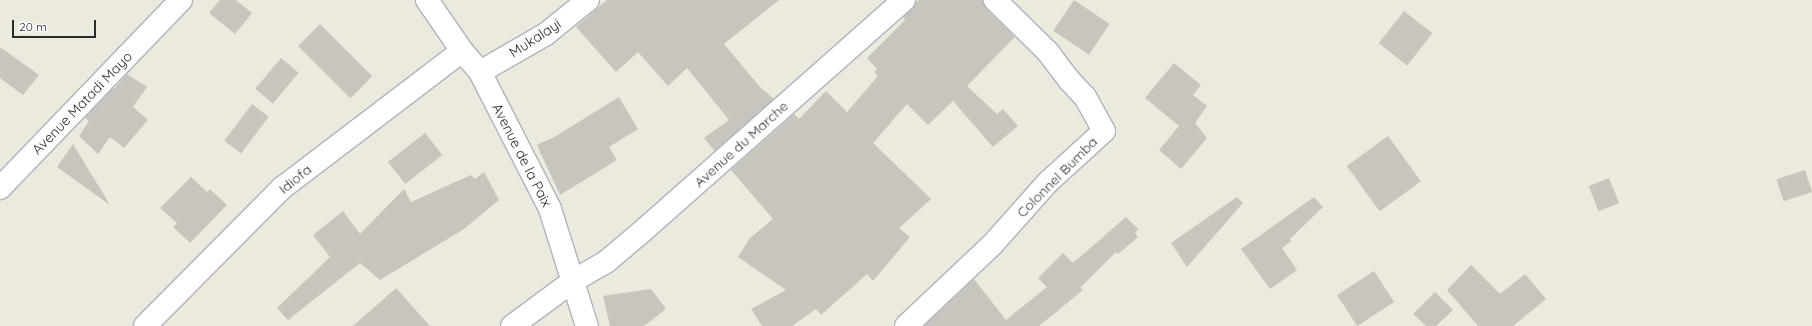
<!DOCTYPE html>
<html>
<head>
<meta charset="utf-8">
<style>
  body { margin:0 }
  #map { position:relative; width:1812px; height:326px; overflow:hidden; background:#ece9de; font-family:Quicksand,sans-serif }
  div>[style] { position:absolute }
  .building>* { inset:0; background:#c8c5be; transform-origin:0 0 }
  .roads { filter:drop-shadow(1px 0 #b1b2be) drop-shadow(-1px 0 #b1b2be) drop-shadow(0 1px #b1b2be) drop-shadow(0 -1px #b1b2be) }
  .minor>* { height:22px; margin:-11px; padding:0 11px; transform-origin:11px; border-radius:11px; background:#fff }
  span { translate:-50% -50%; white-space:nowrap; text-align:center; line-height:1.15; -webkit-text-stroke:3px #fff; paint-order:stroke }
  .street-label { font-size:14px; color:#2b2b2b }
  .scale { position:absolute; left:12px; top:20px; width:84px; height:18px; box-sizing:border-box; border:2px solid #2b2b2b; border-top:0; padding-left:5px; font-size:12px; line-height:14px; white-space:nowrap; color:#2b2b2b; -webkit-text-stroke:3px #fff; paint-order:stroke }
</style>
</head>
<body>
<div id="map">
  <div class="building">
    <div style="clip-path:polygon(220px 0,236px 0,252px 13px,235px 34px,209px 13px)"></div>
    <div style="clip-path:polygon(607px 0,779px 0,724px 44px,760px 87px,774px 99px,715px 151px,704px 138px,729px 120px,687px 68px,668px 86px,638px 52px,616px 72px,576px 27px)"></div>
    <div style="clip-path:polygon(919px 0,983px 0,986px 9px,1015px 37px,967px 86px,997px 114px,1003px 109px,1018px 126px,993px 147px,953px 101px,928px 125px,907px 104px,873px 143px,931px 199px,899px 228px,910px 237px,873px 281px,867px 274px,821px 315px,816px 309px,792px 326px,762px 326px,751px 309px,786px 290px,738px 257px,750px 238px,773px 219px,731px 170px,793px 115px,794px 114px,799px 119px,826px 91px,847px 112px,878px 76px,874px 72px,877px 69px,867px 58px,905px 20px,903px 18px)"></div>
    <div style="left:1074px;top:0;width:43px;height:37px;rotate:34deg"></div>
    <div style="left:1404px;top:11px;width:36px;height:41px;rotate:38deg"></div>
    <div style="left:320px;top:24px;width:74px;height:31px;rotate:45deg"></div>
    <div style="clip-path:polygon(0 47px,39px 75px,23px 95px,0 78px)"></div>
    <div style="left:281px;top:58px;width:23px;height:40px;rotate:40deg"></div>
    <div style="clip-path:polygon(1174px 63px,1201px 85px,1193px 95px,1207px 106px,1195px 123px,1207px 138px,1181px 169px,1159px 150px,1179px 126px,1145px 98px)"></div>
    <div style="clip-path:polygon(127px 74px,147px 87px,133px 107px,148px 120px,124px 148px,110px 137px,98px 154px,79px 136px,89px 121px,85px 118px,113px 88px,114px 89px)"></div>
    <div style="clip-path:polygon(619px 97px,638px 129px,609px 147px,617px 160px,560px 195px,537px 145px,556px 136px)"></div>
    <div style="left:252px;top:104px;width:21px;height:46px;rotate:37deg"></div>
    <div style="left:425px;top:133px;width:28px;height:47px;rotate:52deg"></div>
    <div style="left:1388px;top:136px;width:56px;height:51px;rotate:54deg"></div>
    <div style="clip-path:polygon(73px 144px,110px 205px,57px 167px)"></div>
    <div style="left:1805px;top:170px;width:23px;height:30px;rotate:72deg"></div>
    <div style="clip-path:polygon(484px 172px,499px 200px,464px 229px,380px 280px,360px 263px,288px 320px,277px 308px,330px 257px,313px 235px,343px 211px,360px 234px,404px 189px,411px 202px,471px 175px,475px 179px)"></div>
    <div style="clip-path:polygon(191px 177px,207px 192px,210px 189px,227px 205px,190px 243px,173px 227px,177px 223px,160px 208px)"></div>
    <div style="left:1609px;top:178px;width:27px;height:22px;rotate:68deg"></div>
    <div style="clip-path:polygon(1237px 197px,1243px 203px,1187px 267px,1171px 243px)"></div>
    <div style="clip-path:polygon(1314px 197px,1323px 207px,1290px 239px,1291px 241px,1282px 248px,1297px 270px,1270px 289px,1241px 249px)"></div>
    <div style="clip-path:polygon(1126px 217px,1138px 229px,1135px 233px,1138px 237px,1118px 254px,1116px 252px,1080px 288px,1083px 290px,1039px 326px,924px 326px,974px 279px,1006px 320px,1047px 287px,1038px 278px,1063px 253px,1073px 263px)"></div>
    <div style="clip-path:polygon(1471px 265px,1500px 294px,1525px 274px,1546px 299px,1513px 326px,1478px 326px,1447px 290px)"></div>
    <div style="left:1374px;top:271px;width:37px;height:44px;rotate:57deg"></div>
    <div style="clip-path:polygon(396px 288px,430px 326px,353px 326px)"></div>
    <div style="clip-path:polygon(651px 289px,666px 309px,644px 326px,610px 326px,603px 296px)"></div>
    <div style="clip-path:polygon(1435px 292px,1453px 310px,1436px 326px,1426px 326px,1413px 314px)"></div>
  </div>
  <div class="roads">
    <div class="minor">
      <div style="left:427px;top:0;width:62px;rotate:55.5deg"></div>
      <div style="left:462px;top:51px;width:28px;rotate:49deg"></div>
      <div style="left:480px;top:72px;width:154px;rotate:62.9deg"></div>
      <div style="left:550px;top:209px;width:123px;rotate:72.5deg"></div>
      <div style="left:480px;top:72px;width:76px;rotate:-29.9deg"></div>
      <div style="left:546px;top:34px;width:54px;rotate:-39deg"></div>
      <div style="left:0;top:188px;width:261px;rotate:-46.1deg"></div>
      <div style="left:145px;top:326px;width:194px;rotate:-45.2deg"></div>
      <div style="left:282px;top:188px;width:226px;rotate:-37.3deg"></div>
      <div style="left:512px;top:326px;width:76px;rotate:-36.4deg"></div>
      <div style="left:573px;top:281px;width:38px;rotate:-30deg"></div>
      <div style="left:606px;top:262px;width:51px;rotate:-40.2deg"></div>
      <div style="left:645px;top:229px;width:346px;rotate:-41.5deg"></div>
      <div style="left:906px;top:326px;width:118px;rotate:-43.3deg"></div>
      <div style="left:992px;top:245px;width:83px;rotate:-48.4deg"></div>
      <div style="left:1047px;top:183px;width:77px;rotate:-42.4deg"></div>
      <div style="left:1104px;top:131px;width:39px;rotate:-119deg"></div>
      <div style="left:1085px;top:97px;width:23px;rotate:-133deg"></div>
      <div style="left:1069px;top:80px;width:34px;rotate:-127deg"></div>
      <div style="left:1049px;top:53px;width:76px;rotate:-135.5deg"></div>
    </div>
  </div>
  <div class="street-label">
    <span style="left:535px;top:38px;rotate:-33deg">Mukalayi</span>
    <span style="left:82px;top:103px;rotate:-46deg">Avenue Matadi Mayo</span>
    <span style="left:741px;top:144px;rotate:-42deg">Avenue du Marche</span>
    <span style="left:522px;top:155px;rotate:63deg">Avenue de la Paix</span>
    <span style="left:1057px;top:177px;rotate:-45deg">Colonnel Bumba</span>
    <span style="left:295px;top:179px;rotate:-39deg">Idiofa</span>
  </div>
  <div class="scale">20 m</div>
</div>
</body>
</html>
